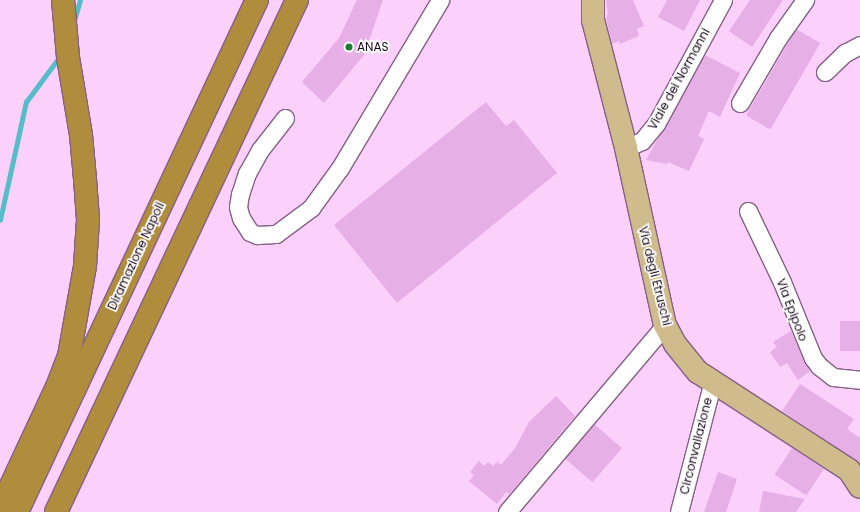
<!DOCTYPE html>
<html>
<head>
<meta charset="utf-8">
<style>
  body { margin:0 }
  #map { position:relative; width:860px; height:512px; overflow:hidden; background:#fbd0fb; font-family:Poppins,sans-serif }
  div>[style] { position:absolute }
  .stream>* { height:4.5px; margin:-2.25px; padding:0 2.25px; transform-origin:2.25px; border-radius:2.25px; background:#55bcc9 }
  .building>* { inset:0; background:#e6afe6; transform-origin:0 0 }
  .roads { filter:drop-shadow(1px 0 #866086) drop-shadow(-1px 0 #866086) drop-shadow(0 1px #866086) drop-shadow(0 -1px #866086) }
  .minor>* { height:17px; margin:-8.5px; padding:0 8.5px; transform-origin:8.5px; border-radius:8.5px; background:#fff }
  .major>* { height:22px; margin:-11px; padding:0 11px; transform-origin:11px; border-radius:11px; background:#cfbb8b }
  .highway>* { height:22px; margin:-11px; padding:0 11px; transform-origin:11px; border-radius:11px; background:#af8d3d }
  .dots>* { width:11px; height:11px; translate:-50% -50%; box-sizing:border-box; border:2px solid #fff; border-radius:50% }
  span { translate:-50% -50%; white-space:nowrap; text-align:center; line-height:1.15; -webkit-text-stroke:3.5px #fff; paint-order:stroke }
  .poi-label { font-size:12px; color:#190a19 }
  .left { translate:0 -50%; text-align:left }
  .street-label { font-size:12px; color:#190a19 }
</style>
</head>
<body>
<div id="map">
  <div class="stream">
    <div style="left:74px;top:21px;width:22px;rotate:-74deg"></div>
    <div style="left:0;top:220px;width:121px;rotate:-77.6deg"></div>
    <div style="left:26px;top:102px;width:57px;rotate:-53.5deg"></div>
  </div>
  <div class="building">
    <div style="clip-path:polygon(357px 0,383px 0,364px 55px,324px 103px,302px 82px,339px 38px)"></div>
    <div style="clip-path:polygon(606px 0,633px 0,644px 26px,637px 29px,639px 36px,620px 44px,619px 41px,612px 44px,606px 18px,608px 14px)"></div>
    <div style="clip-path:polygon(667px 0,700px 0,684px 31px,658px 17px)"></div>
    <div style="clip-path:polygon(750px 0,783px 0,752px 47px,729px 31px)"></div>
    <div style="left:796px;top:29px;width:28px;height:100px;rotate:30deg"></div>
    <div style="clip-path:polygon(705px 55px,740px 73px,720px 117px,709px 111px,698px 136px,704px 139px,689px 171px,668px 162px,667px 164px,646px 160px)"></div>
    <div style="clip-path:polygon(486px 102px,506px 126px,514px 120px,557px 173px,397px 303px,334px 225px)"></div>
    <div style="left:860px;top:321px;width:30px;height:20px;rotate:90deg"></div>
    <div style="clip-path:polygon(791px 331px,810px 371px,798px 380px,787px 363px,780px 367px,770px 352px,777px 347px,773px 342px)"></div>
    <div style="clip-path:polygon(800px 384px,854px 419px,847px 429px,860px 438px,860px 464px,782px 411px)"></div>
    <div style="clip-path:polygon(556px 396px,575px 416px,514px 489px,509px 494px,506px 492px,497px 504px,469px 481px,474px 475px,470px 472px,479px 461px,484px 466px,488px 462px,493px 466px,497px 462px,501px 465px,515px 448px,529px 422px)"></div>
    <div style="left:594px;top:424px;width:37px;height:45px;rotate:41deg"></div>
    <div style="left:792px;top:448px;width:38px;height:32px;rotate:33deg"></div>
    <div style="clip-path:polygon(718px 472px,737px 479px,726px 512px,704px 512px)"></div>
    <div style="clip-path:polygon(763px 491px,805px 499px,796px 512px,759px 512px)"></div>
  </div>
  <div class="roads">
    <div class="minor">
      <div style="left:825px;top:72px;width:28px;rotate:-44deg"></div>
      <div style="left:845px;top:53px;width:17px;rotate:-28deg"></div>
      <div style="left:740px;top:103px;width:75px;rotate:-59.7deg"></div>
      <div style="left:778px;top:38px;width:47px;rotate:-54.6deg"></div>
      <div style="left:285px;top:118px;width:41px;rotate:128deg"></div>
      <div style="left:260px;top:150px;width:26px;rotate:119deg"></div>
      <div style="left:247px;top:173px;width:22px;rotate:108deg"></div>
      <div style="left:240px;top:194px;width:13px;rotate:99deg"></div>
      <div style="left:238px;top:207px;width:11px;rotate:75deg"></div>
      <div style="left:241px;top:218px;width:17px;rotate:57deg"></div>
      <div style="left:250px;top:232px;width:8px;rotate:23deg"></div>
      <div style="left:257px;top:235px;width:19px;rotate:-3deg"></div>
      <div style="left:276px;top:234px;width:44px;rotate:-36.6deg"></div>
      <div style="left:311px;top:208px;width:49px;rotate:-54.1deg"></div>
      <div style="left:340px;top:168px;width:196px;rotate:-59.2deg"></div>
      <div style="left:626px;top:148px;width:17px;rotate:-24deg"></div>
      <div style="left:642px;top:141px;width:22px;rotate:-51deg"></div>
      <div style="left:656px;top:124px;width:141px;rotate:-61.6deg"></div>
      <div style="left:748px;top:211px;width:79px;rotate:64.4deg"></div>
      <div style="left:782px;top:282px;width:82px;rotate:67.8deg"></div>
      <div style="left:813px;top:358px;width:10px;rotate:53deg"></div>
      <div style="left:819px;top:366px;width:18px;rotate:38deg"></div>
      <div style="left:833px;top:377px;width:27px;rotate:6deg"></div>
      <div style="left:507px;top:512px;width:245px;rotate:-49.8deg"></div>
      <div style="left:679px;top:512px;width:135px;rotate:-75.5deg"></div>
    </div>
    <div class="major">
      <div style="left:593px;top:0;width:20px;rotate:90deg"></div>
      <div style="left:593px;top:20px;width:132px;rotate:75.5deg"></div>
      <div style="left:626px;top:148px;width:181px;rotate:77.6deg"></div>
      <div style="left:665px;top:325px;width:21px;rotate:62deg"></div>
      <div style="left:675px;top:344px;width:36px;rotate:51deg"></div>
      <div style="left:698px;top:372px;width:180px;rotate:33deg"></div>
      <div style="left:849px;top:470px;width:20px;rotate:57deg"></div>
    </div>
    <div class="highway">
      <div style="left:0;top:509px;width:135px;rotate:-65deg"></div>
      <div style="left:57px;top:387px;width:33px;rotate:-69deg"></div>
      <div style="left:69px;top:356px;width:91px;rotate:-79.9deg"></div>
      <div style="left:85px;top:266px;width:47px;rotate:-86.3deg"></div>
      <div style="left:88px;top:219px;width:40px;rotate:-94.3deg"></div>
      <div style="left:85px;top:179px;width:44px;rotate:-95.2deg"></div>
      <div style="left:81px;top:135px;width:79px;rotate:-99.5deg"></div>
      <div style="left:68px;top:57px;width:57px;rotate:-95deg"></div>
      <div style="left:17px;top:512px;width:565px;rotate:-64.89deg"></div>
      <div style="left:56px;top:512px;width:566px;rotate:-64.79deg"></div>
    </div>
  </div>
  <div class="dots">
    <div style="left:349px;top:47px;background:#187c2f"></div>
  </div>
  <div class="poi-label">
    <span class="left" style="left:357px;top:47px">ANAS</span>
  </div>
  <div class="street-label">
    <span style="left:679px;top:79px;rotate:-61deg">Viale dei Normanni</span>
    <span style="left:136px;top:256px;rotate:-65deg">Diramazione Napoli</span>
    <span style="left:655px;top:276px;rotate:76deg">Via degli Etruschi</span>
    <span style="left:792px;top:310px;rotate:69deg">Via Epipolo</span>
    <span style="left:696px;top:446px;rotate:-76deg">Circonvallazione</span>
  </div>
</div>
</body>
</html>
